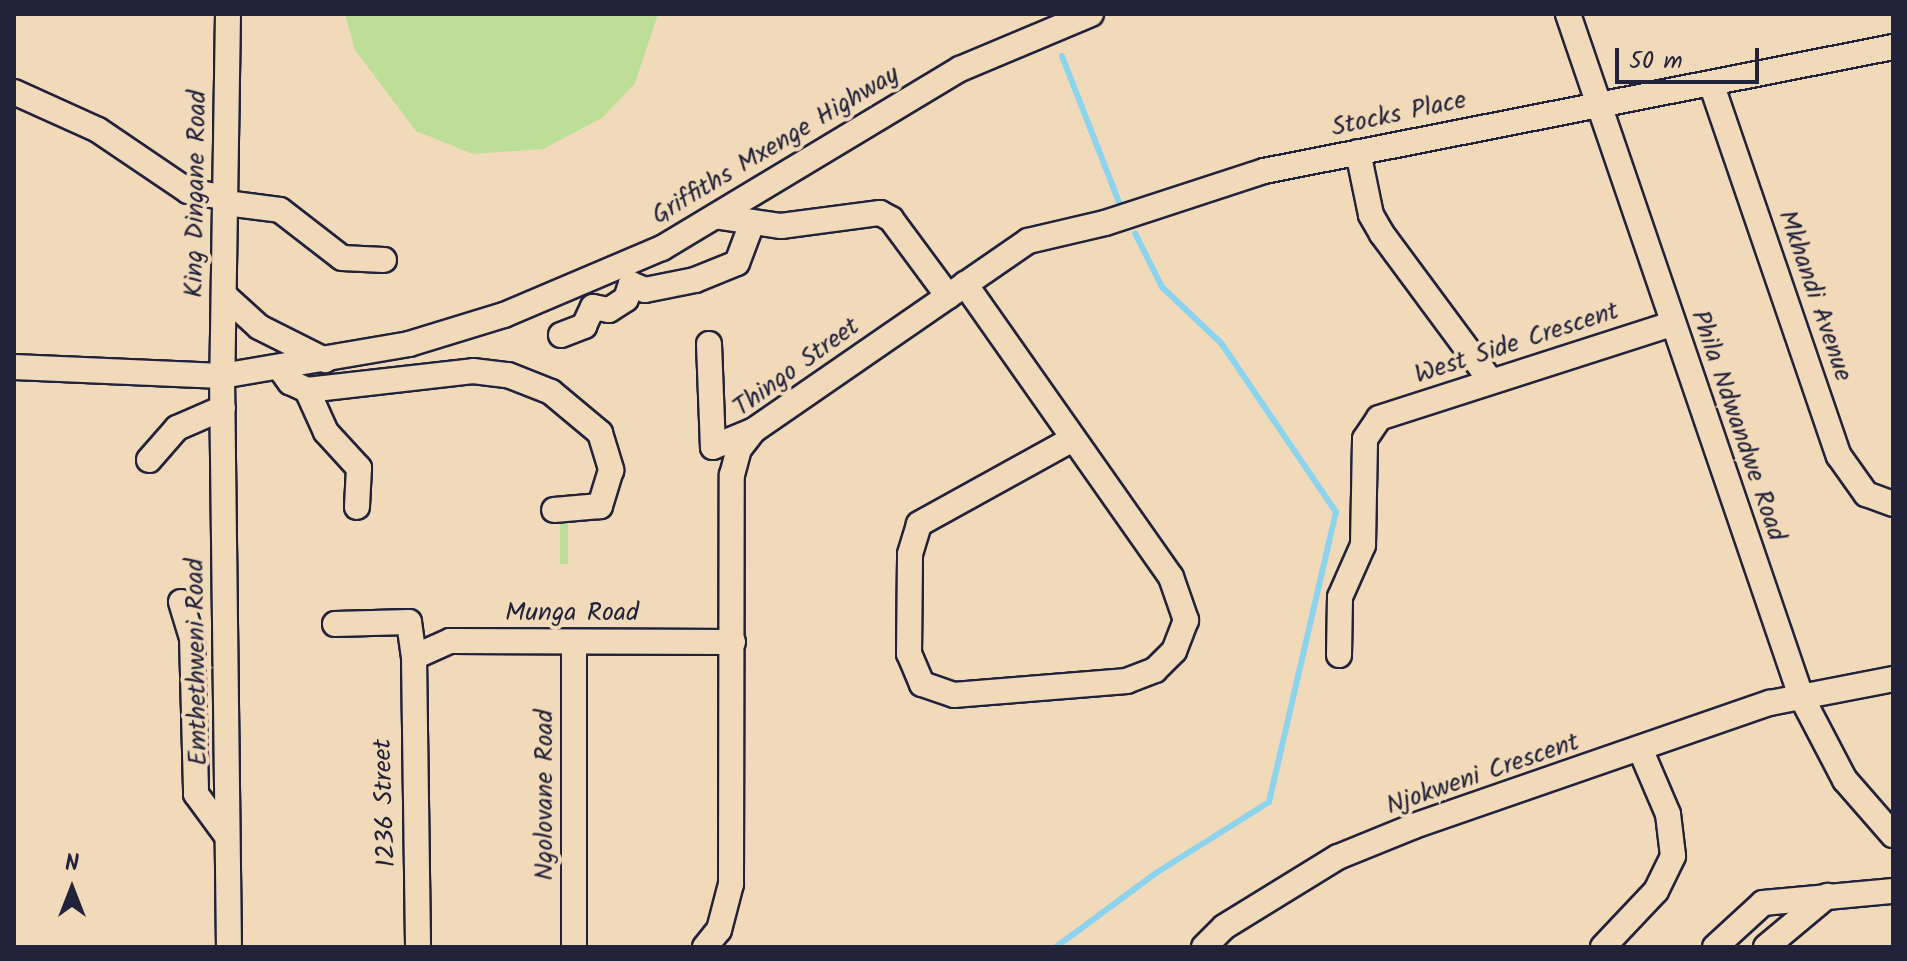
<!DOCTYPE html>
<html>
<head>
<meta charset="utf-8">
<style>
  body { margin:0 }
  #map { position:relative; width:1907px; height:961px; overflow:hidden; background:#f1dab9; font-family:Kalam,sans-serif }
  div>[style] { position:absolute }
  .green>* { inset:0; background:#bcde97; transform-origin:0 0 }
  .stream>* { height:6px; margin:-3px; padding:0 3px; transform-origin:3px; border-radius:3px; background:#8cd4ed }
  .roads { filter:drop-shadow(2px 0 #22223b) drop-shadow(-2px 0 #22223b) drop-shadow(0 2px #22223b) drop-shadow(0 -2px #22223b) }
  .minor>* { height:24px; margin:-12px; padding:0 12px; transform-origin:12px; border-radius:12px; background:#f1dab9 }
  span { translate:-50% -50%; white-space:nowrap; text-align:center; line-height:1.15; -webkit-text-stroke:8px #f1dab9; paint-order:stroke }
  .street-label { font-size:26px; color:#22223b }
  .frame { position:absolute; inset:0; border:16px solid #22223b; pointer-events:none }
  .north { position:absolute; left:32px; top:849px; width:80px; height:80px; -webkit-text-stroke:6px #f1dab9; paint-order:stroke; rotate:0deg; font-size:22px; font-weight:700; line-height:32px; text-align:center; color:#22223b }
  .north::after { content:''; display:block; margin:auto; width:28px; height:36px; background:#22223b; clip-path:polygon(50% 0,100% 100%,50% 72%,0 100%) }
  .scale { position:absolute; left:1615px; top:48px; width:144px; height:36px; box-sizing:border-box; border:4px solid #22223b; border-top:0; padding-left:10px; font-size:24px; line-height:28px; white-space:nowrap; color:#22223b; -webkit-text-stroke:6px #f1dab9; paint-order:stroke }
</style>
</head>
<body>
<div id="map">
  <div class="green">
    <div style="clip-path:polygon(345px 14px,658px 14px,635px 83px,602px 118px,543px 149px,473px 154px,416px 131px,355px 50px)"></div>
    <div style="left:560px;top:510px;width:8px;height:54px"></div>
  </div>
  <div class="stream">
    <div style="left:1062px;top:56px;width:162px;rotate:68.7deg"></div>
    <div style="left:1056px;top:947px;width:124px;rotate:-36.5deg"></div>
    <div style="left:1156px;top:873px;width:133px;rotate:-32.1deg"></div>
    <div style="left:1269px;top:802px;width:298px;rotate:-77deg"></div>
    <div style="left:1336px;top:512px;width:204px;rotate:-124.2deg"></div>
    <div style="left:1221px;top:343px;width:81px;rotate:-136.5deg"></div>
    <div style="left:1162px;top:287px;width:60px;rotate:-116.6deg"></div>
  </div>
  <div class="roads">
    <div class="minor">
      <div style="left:228px;top:14px;width:362px;rotate:90.9deg"></div>
      <div style="left:222px;top:376px;width:571px;rotate:89.3deg"></div>
      <div style="left:1568px;top:14px;width:721px;rotate:71.14deg"></div>
      <div style="left:1801px;top:696px;width:95px;rotate:62.4deg"></div>
      <div style="left:1845px;top:780px;width:73px;rotate:48.9deg"></div>
      <div style="left:1711px;top:83px;width:394px;rotate:71.1deg"></div>
      <div style="left:1839px;top:456px;width:47px;rotate:54.6deg"></div>
      <div style="left:1866px;top:494px;width:29px;rotate:20deg"></div>
      <div style="left:14px;top:92px;width:92px;rotate:24.3deg"></div>
      <div style="left:98px;top:130px;width:109px;rotate:34.1deg"></div>
      <div style="left:188px;top:191px;width:39px;rotate:10deg"></div>
      <div style="left:1358px;top:152px;width:64px;rotate:78.3deg"></div>
      <div style="left:1371px;top:215px;width:22px;rotate:60deg"></div>
      <div style="left:1382px;top:234px;width:182px;rotate:53.5deg"></div>
      <div style="left:226px;top:203px;width:54px;rotate:7.4deg"></div>
      <div style="left:280px;top:210px;width:78px;rotate:37.7deg"></div>
      <div style="left:342px;top:258px;width:42px;rotate:2.7deg"></div>
      <div style="left:720px;top:217px;width:62px;rotate:8.4deg"></div>
      <div style="left:781px;top:226px;width:100px;rotate:-7.5deg"></div>
      <div style="left:880px;top:213px;width:13px;rotate:29deg"></div>
      <div style="left:891px;top:219px;width:96px;rotate:53.5deg"></div>
      <div style="left:965px;top:284px;width:358px;rotate:54.9deg"></div>
      <div style="left:1171px;top:577px;width:46px;rotate:70.8deg"></div>
      <div style="left:1186px;top:620px;width:33px;rotate:111deg"></div>
      <div style="left:1174px;top:651px;width:27px;rotate:135deg"></div>
      <div style="left:1155px;top:670px;width:30px;rotate:159deg"></div>
      <div style="left:1127px;top:681px;width:174px;rotate:175.4deg"></div>
      <div style="left:954px;top:695px;width:34px;rotate:-161deg"></div>
      <div style="left:922px;top:684px;width:33px;rotate:-113deg"></div>
      <div style="left:909px;top:654px;width:100px;rotate:-89.4deg"></div>
      <div style="left:910px;top:554px;width:31px;rotate:-73deg"></div>
      <div style="left:919px;top:524px;width:174px;rotate:-28.9deg"></div>
      <div style="left:224px;top:295px;width:47px;rotate:42.4deg"></div>
      <div style="left:259px;top:327px;width:74px;rotate:26.6deg"></div>
      <div style="left:561px;top:335px;width:25px;rotate:-21deg"></div>
      <div style="left:584px;top:326px;width:21px;rotate:-65deg"></div>
      <div style="left:593px;top:307px;width:16px;rotate:11deg"></div>
      <div style="left:609px;top:310px;width:20px;rotate:-33deg"></div>
      <div style="left:626px;top:299px;width:16px;rotate:-72deg"></div>
      <div style="left:631px;top:284px;width:15px;rotate:23deg"></div>
      <div style="left:645px;top:290px;width:51px;rotate:-11.3deg"></div>
      <div style="left:695px;top:280px;width:45px;rotate:-22deg"></div>
      <div style="left:737px;top:263px;width:43px;rotate:-69.4deg"></div>
      <div style="left:709px;top:344px;width:103px;rotate:87.8deg"></div>
      <div style="left:713px;top:447px;width:42px;rotate:-22.3deg"></div>
      <div style="left:14px;top:367px;width:208px;rotate:2.5deg"></div>
      <div style="left:222px;top:376px;width:190px;rotate:-9.7deg"></div>
      <div style="left:409px;top:344px;width:99px;rotate:-17deg"></div>
      <div style="left:504px;top:315px;width:172px;rotate:-23deg"></div>
      <div style="left:662px;top:248px;width:348px;rotate:-31deg"></div>
      <div style="left:960px;top:69px;width:142px;rotate:-22.8deg"></div>
      <div style="left:279px;top:367px;width:19px;rotate:54deg"></div>
      <div style="left:290px;top:382px;width:19px;rotate:25deg"></div>
      <div style="left:307px;top:390px;width:167px;rotate:-6.5deg"></div>
      <div style="left:473px;top:371px;width:35px;rotate:7deg"></div>
      <div style="left:508px;top:375px;width:46px;rotate:21.6deg"></div>
      <div style="left:551px;top:392px;width:64px;rotate:39.9deg"></div>
      <div style="left:600px;top:433px;width:39px;rotate:73deg"></div>
      <div style="left:611px;top:470px;width:38px;rotate:107deg"></div>
      <div style="left:600px;top:506px;width:46px;rotate:175deg"></div>
      <div style="left:307px;top:390px;width:46px;rotate:65.7deg"></div>
      <div style="left:326px;top:432px;width:49px;rotate:47.5deg"></div>
      <div style="left:359px;top:468px;width:39px;rotate:93deg"></div>
      <div style="left:149px;top:460px;width:43px;rotate:-48.8deg"></div>
      <div style="left:177px;top:428px;width:50px;rotate:-23.5deg"></div>
      <div style="left:181px;top:602px;width:37px;rotate:73deg"></div>
      <div style="left:192px;top:637px;width:157px;rotate:88.5deg"></div>
      <div style="left:196px;top:794px;width:52px;rotate:53.6deg"></div>
      <div style="left:335px;top:624px;width:74px;rotate:-1.5deg"></div>
      <div style="left:409px;top:622px;width:35px;rotate:82deg"></div>
      <div style="left:414px;top:657px;width:290px;rotate:89.2deg"></div>
      <div style="left:574px;top:642px;width:305px;rotate:90deg"></div>
      <div style="left:1339px;top:655px;width:58px;rotate:-89deg"></div>
      <div style="left:1340px;top:597px;width:57px;rotate:-66.1deg"></div>
      <div style="left:1363px;top:545px;width:106px;rotate:-88.9deg"></div>
      <div style="left:1365px;top:439px;width:25px;rotate:-56deg"></div>
      <div style="left:1379px;top:418px;width:308px;rotate:-17.8deg"></div>
      <div style="left:414px;top:657px;width:39px;rotate:-24deg"></div>
      <div style="left:450px;top:641px;width:283px;rotate:0.2deg"></div>
      <div style="left:705px;top:947px;width:22px;rotate:-51deg"></div>
      <div style="left:719px;top:930px;width:48px;rotate:-75.4deg"></div>
      <div style="left:731px;top:884px;width:409px;rotate:-89.9deg"></div>
      <div style="left:732px;top:475px;width:27px;rotate:-75deg"></div>
      <div style="left:739px;top:449px;width:24px;rotate:-52deg"></div>
      <div style="left:754px;top:430px;width:333px;rotate:-34.6deg"></div>
      <div style="left:1028px;top:241px;width:79px;rotate:-13.2deg"></div>
      <div style="left:1105px;top:223px;width:167px;rotate:-18.1deg"></div>
      <div style="left:1264px;top:171px;width:641px;rotate:-11.15deg"></div>
      <div style="left:1204px;top:947px;width:28px;rotate:-45deg"></div>
      <div style="left:1224px;top:927px;width:134px;rotate:-31.6deg"></div>
      <div style="left:1338px;top:857px;width:82px;rotate:-22.2deg"></div>
      <div style="left:1414px;top:826px;width:377px;rotate:-19.1deg"></div>
      <div style="left:1770px;top:703px;width:125px;rotate:-11deg"></div>
      <div style="left:1603px;top:947px;width:77px;rotate:-46.6deg"></div>
      <div style="left:1656px;top:891px;width:39px;rotate:-64deg"></div>
      <div style="left:1673px;top:856px;width:42px;rotate:-96.8deg"></div>
      <div style="left:1668px;top:814px;width:69px;rotate:-113.2deg"></div>
      <div style="left:1715px;top:947px;width:65px;rotate:-42.5deg"></div>
      <div style="left:1763px;top:903px;width:131px;rotate:-5.3deg"></div>
      <div style="left:1766px;top:947px;width:80px;rotate:-39.9deg"></div>
    </div>
  </div>
  <div class="street-label">
    <span style="left:1399px;top:115px;rotate:-12deg">Stocks Place</span>
    <span style="left:776px;top:146px;rotate:-31deg">Griffiths Mxenge Highway</span>
    <span style="left:197px;top:194px;rotate:-89deg">King Dingane Road</span>
    <span style="left:1814px;top:296px;rotate:71deg">Mkhandi Avenue</span>
    <span style="left:1517px;top:344px;rotate:-18deg">West Side Crescent</span>
    <span style="left:797px;top:368px;rotate:-36deg">Thingo Street</span>
    <span style="left:1737px;top:426px;rotate:71deg">Phila Ndwandwe Road</span>
    <span style="left:572px;top:614px">Munga Road</span>
    <span style="left:198px;top:662px;rotate:-91deg">Emthethweni Road</span>
    <span style="left:1483px;top:775px;rotate:-19deg">Njokweni Crescent</span>
    <span style="left:546px;top:795px;rotate:-90deg">Ngolovane Road</span>
    <span style="left:386px;top:803px;rotate:-92deg">1236 Street</span>
  </div>
  <div class="frame"></div>
  <div class="north">N</div>
  <div class="scale">50 m</div>
</div>
</body>
</html>
